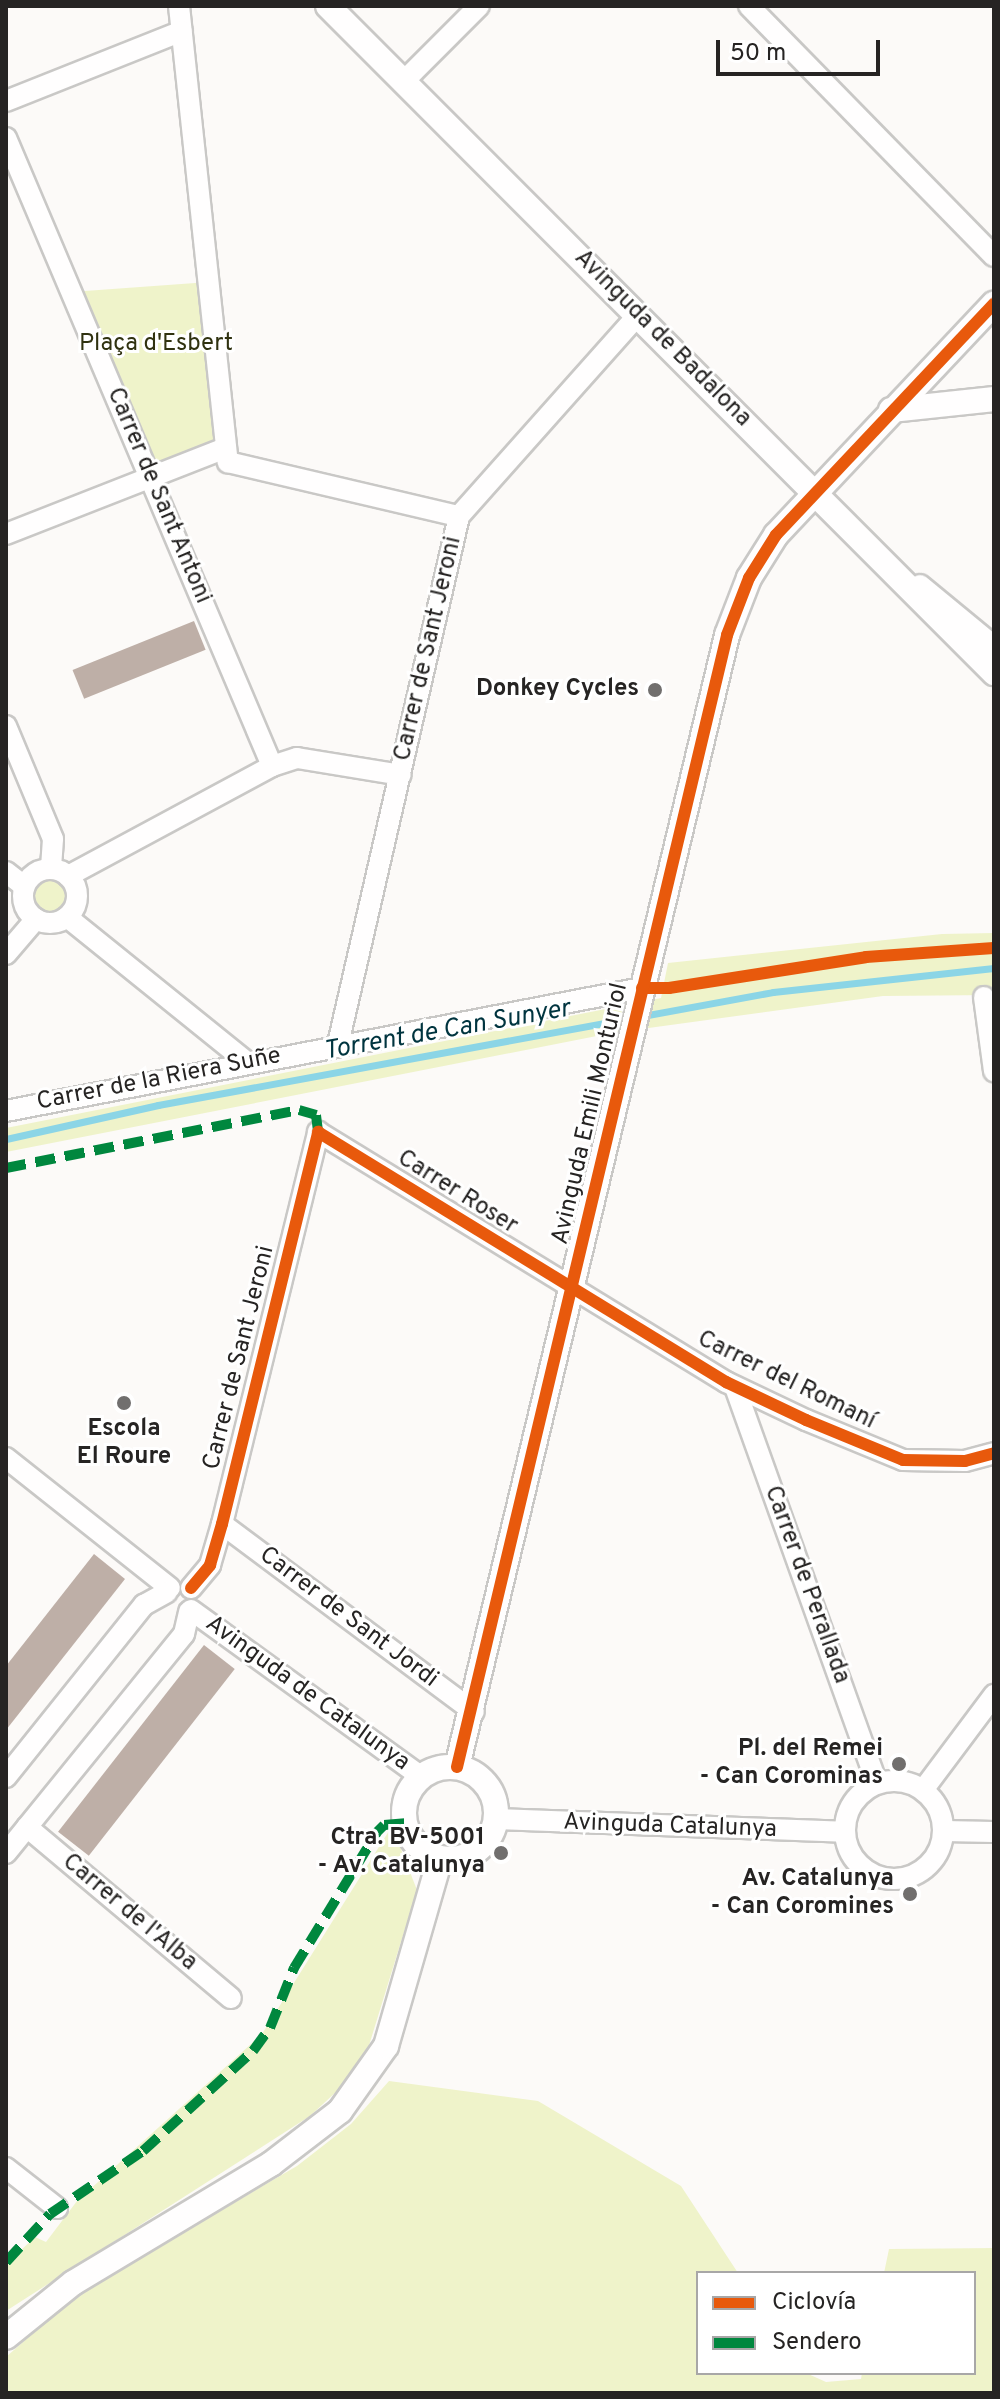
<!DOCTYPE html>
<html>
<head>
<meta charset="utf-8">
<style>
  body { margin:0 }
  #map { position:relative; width:1000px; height:2399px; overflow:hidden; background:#fcfaf8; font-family:Overpass,sans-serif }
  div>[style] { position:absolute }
  .green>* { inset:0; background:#eff3ca }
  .round { border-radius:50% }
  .stream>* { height:7px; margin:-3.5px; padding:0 3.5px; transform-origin:3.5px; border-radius:3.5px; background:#8bd5e6 }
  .building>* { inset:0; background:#beafa7; transform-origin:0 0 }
  .roads { filter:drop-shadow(2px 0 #c9c8c6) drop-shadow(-2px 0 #c9c8c6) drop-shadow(0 2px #c9c8c6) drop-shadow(0 -2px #c9c8c6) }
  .minor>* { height:20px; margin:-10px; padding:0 10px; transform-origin:10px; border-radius:10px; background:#fffefe }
  .minor>.ring { margin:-10px; padding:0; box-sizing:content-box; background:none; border:20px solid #fffefe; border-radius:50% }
  .tertiary>* { height:24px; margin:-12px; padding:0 12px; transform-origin:12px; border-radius:12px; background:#fffefe }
  .tertiary>.ring { margin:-12px; padding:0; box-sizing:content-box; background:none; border:24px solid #fffefe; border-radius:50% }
  .quiet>* { height:10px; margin-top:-5px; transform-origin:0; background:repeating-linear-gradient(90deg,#00873e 0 20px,transparent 0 30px) }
  .cycleway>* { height:12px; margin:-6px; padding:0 6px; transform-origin:6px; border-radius:6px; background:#e8590c }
  .dots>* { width:22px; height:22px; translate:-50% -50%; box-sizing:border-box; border:4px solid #fff; border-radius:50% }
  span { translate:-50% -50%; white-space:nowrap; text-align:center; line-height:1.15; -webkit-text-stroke:6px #fff; paint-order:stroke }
  .street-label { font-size:24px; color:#262423 }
  .park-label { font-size:24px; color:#303210 }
  .poi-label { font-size:24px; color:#262423; font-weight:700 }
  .right { translate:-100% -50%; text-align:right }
  .water-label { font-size:26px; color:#00343f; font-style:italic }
  .frame { position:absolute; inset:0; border:8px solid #262423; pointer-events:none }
  .legend { position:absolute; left:696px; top:2271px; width:280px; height:104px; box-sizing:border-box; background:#fff; border:2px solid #a8a7a7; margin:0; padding:10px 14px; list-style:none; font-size:24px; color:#262423 }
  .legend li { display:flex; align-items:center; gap:16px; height:40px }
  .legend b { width:40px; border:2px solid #a8a7a7 }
  .scale { position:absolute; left:716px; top:40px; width:164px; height:36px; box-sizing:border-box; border:4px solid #262423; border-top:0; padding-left:10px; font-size:24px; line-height:28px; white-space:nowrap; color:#262423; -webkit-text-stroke:6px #fff; paint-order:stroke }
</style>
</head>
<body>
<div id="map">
  <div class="green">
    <div style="clip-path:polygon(209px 282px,225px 437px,160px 476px,71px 292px)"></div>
    <div class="round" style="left:22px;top:869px;width:54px;height:54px"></div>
    <div style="clip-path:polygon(994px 933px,994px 995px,883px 996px,612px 1033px,6px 1152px,6px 1128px,661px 998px,668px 963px,942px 934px)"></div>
    <div style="clip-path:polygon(392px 1826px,417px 1890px,362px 2068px,310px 2116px,6px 2311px,6px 2264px,35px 2237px,46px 2242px,77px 2201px,262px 2034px)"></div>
    <div style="clip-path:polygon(389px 2081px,538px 2101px,681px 2186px,738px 2273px,698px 2273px,698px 2373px,806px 2373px,826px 2382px,861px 2379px,862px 2373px,974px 2373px,974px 2273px,884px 2273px,889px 2249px,994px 2248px,994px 2393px,6px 2393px,6px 2357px,57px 2312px,110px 2275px,297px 2166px,351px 2124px)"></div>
  </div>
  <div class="stream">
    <div style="left:6px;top:1139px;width:156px;rotate:-12.6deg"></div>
    <div style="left:158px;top:1105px;width:625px;rotate:-10.41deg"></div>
    <div style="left:773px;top:992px;width:222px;rotate:-6.2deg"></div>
  </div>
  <div class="building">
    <div style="left:194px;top:621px;width:31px;height:131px;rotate:68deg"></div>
    <div style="clip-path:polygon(94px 1554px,125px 1579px,6px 1730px,6px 1666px)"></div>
    <div style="left:204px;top:1645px;width:39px;height:237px;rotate:38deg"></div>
  </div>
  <div class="roads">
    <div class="minor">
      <div style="left:179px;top:6px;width:459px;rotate:83.9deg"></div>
      <div style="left:228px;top:462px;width:237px;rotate:13.2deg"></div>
      <div style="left:749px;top:6px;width:350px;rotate:45.6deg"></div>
      <div style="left:404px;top:81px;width:106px;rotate:-45deg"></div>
      <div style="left:6px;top:101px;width:189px;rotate:-21.7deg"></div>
      <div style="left:6px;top:138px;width:682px;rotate:67.04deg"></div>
      <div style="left:6px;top:534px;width:236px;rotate:-21.4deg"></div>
      <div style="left:920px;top:585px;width:96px;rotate:39.5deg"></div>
      <div style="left:6px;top:726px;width:122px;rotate:67.4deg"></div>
      <div style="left:53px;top:839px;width:30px;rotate:94deg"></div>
      <div class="ring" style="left:23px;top:869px;width:34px;height:34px"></div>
      <div style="left:6px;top:872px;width:23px;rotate:38deg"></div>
      <div style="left:68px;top:876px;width:232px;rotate:-28.3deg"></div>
      <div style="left:272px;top:766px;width:26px;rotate:-18deg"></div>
      <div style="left:297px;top:758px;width:105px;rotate:9.3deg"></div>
      <div style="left:67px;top:917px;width:233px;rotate:38.9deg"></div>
      <div style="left:6px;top:954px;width:46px;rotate:-49.4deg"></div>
      <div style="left:984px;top:997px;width:75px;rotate:82.3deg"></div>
      <div style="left:338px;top:1044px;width:542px;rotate:-77.09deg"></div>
      <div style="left:459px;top:516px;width:269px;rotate:-48.3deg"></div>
      <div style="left:6px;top:1111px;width:648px;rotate:-10.95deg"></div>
      <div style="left:735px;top:1387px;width:421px;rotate:70.3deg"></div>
      <div style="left:6px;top:1458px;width:209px;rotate:38.4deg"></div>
      <div style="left:222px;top:1524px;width:314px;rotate:36.7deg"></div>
      <div style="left:191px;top:1588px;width:30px;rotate:-50deg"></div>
      <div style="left:210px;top:1565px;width:43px;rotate:-73.7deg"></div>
      <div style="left:222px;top:1524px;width:404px;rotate:-76.2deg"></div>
      <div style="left:318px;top:1132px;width:479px;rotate:31.5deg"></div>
      <div style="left:726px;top:1382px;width:89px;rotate:25.4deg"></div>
      <div style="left:806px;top:1420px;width:105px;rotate:22.4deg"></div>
      <div style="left:903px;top:1460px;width:62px;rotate:0.9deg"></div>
      <div style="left:965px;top:1461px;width:30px;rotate:-15deg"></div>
      <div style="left:191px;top:1610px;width:285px;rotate:35.9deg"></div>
      <div style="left:6px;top:1777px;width:221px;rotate:-51.3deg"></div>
      <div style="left:144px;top:1605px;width:26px;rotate:-29deg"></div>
      <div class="ring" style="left:845px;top:1781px;width:78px;height:78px"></div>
      <div style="left:923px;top:1790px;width:119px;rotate:-53.2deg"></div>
      <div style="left:496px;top:1819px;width:348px;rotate:2.1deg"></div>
      <div style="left:27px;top:1827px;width:266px;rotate:40deg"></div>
      <div style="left:944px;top:1831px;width:50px;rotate:1.1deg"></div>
      <div style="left:6px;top:1853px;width:282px;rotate:-50.9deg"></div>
      <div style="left:184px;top:1634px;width:23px;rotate:-77deg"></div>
      <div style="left:6px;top:2168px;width:65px;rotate:38.1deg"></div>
    </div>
    <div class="tertiary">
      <div style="left:328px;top:6px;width:943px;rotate:45.04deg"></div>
      <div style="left:891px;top:410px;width:104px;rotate:-6.1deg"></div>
      <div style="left:457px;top:1767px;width:1164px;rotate:-76.58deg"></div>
      <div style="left:727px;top:635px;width:61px;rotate:-68.9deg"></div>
      <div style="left:749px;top:578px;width:51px;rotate:-57.9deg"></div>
      <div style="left:776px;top:535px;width:318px;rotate:-46.7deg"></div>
      <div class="ring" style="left:404px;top:1767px;width:68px;height:68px"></div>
      <div style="left:6px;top:2337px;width:86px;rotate:-38.9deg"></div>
      <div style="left:73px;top:2283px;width:231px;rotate:-31deg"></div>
      <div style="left:271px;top:2164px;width:87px;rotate:-37.5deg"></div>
      <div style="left:340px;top:2111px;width:80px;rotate:-54.7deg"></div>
      <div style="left:386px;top:2046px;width:195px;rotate:-73.9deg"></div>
    </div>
  </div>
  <div class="quiet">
    <div style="left:6px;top:1168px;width:299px;rotate:-11.2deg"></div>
    <div style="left:299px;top:1110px;width:18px;rotate:16deg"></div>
    <div style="left:316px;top:1115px;width:17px;rotate:83deg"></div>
    <div style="left:6px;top:2262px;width:65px;rotate:-47.5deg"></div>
    <div style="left:50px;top:2214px;width:112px;rotate:-34.1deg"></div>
    <div style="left:143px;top:2151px;width:149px;rotate:-42.3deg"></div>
    <div style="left:253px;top:2051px;width:29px;rotate:-54deg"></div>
    <div style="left:270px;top:2028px;width:65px;rotate:-68.2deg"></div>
    <div style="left:294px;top:1968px;width:159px;rotate:-58.6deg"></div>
    <div style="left:377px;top:1832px;width:10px;rotate:-45deg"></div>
    <div style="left:384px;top:1825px;width:21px;rotate:-5deg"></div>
  </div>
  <div class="cycleway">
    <div style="left:642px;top:988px;width:27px"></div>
    <div style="left:669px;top:988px;width:199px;rotate:-8.9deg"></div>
    <div style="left:866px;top:957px;width:128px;rotate:-4deg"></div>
    <div style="left:191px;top:1588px;width:30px;rotate:-50deg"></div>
    <div style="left:210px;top:1565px;width:43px;rotate:-73.7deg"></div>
    <div style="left:222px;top:1524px;width:404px;rotate:-76.2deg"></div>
    <div style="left:318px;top:1132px;width:479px;rotate:31.5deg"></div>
    <div style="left:726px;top:1382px;width:89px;rotate:25.4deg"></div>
    <div style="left:806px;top:1420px;width:105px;rotate:22.4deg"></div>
    <div style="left:903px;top:1460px;width:62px;rotate:0.9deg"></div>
    <div style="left:965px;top:1461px;width:30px;rotate:-15deg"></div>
    <div style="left:457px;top:1767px;width:1164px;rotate:-76.58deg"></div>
    <div style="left:727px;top:635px;width:61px;rotate:-68.9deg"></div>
    <div style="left:749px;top:578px;width:51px;rotate:-57.9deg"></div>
    <div style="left:776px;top:535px;width:318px;rotate:-46.7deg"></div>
  </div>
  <div class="dots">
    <div style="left:655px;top:690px;background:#716f6e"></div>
    <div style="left:124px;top:1403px;background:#716f6e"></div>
    <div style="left:899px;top:1764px;background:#716f6e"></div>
    <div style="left:501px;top:1853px;background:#716f6e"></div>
    <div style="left:910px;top:1894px;background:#716f6e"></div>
  </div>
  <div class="street-label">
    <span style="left:662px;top:339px;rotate:45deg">Avinguda de Badalona</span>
    <span style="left:158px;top:496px;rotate:67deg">Carrer de Sant Antoni</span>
    <span style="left:429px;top:649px;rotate:-77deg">Carrer de Sant Jeroni</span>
    <span style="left:159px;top:1080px;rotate:-11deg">Carrer de la Riera Suñe</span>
    <span style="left:591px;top:1114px;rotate:-77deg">Avinguda Emili Monturiol</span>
    <span style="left:457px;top:1193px;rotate:32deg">Carrer Roser</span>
    <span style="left:240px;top:1358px;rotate:-76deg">Carrer de Sant Jeroni</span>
    <span style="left:786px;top:1381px;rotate:26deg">Carrer del Romaní</span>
    <span style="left:806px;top:1585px;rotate:70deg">Carrer de Perallada</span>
    <span style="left:348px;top:1618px;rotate:37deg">Carrer de Sant Jordi</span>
    <span style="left:307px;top:1694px;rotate:36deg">Avinguda de Catalunya</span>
    <span style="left:670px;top:1827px;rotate:2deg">Avinguda Catalunya</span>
    <span style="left:129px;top:1913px;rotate:40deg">Carrer de l'Alba</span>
  </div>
  <div class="park-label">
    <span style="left:156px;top:345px">Plaça d'Esbert</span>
  </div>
  <div class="poi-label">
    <span class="right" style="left:639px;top:690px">Donkey Cycles</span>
    <span style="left:124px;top:1444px">Escola<br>El Roure</span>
    <span class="right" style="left:883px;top:1764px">Pl. del Remei<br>- Can Corominas</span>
    <span class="right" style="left:485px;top:1853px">Ctra. BV-5001<br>- Av. Catalunya</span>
    <span class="right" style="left:894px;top:1894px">Av. Catalunya<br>- Can Coromines</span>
  </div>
  <div class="water-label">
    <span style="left:447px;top:1031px;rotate:-10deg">Torrent de Can Sunyer</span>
  </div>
  <div class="frame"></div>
  <ul class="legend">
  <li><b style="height:10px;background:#e8590c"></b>Ciclovía</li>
  <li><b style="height:10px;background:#00873e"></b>Sendero</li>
  </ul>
  <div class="scale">50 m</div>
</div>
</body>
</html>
